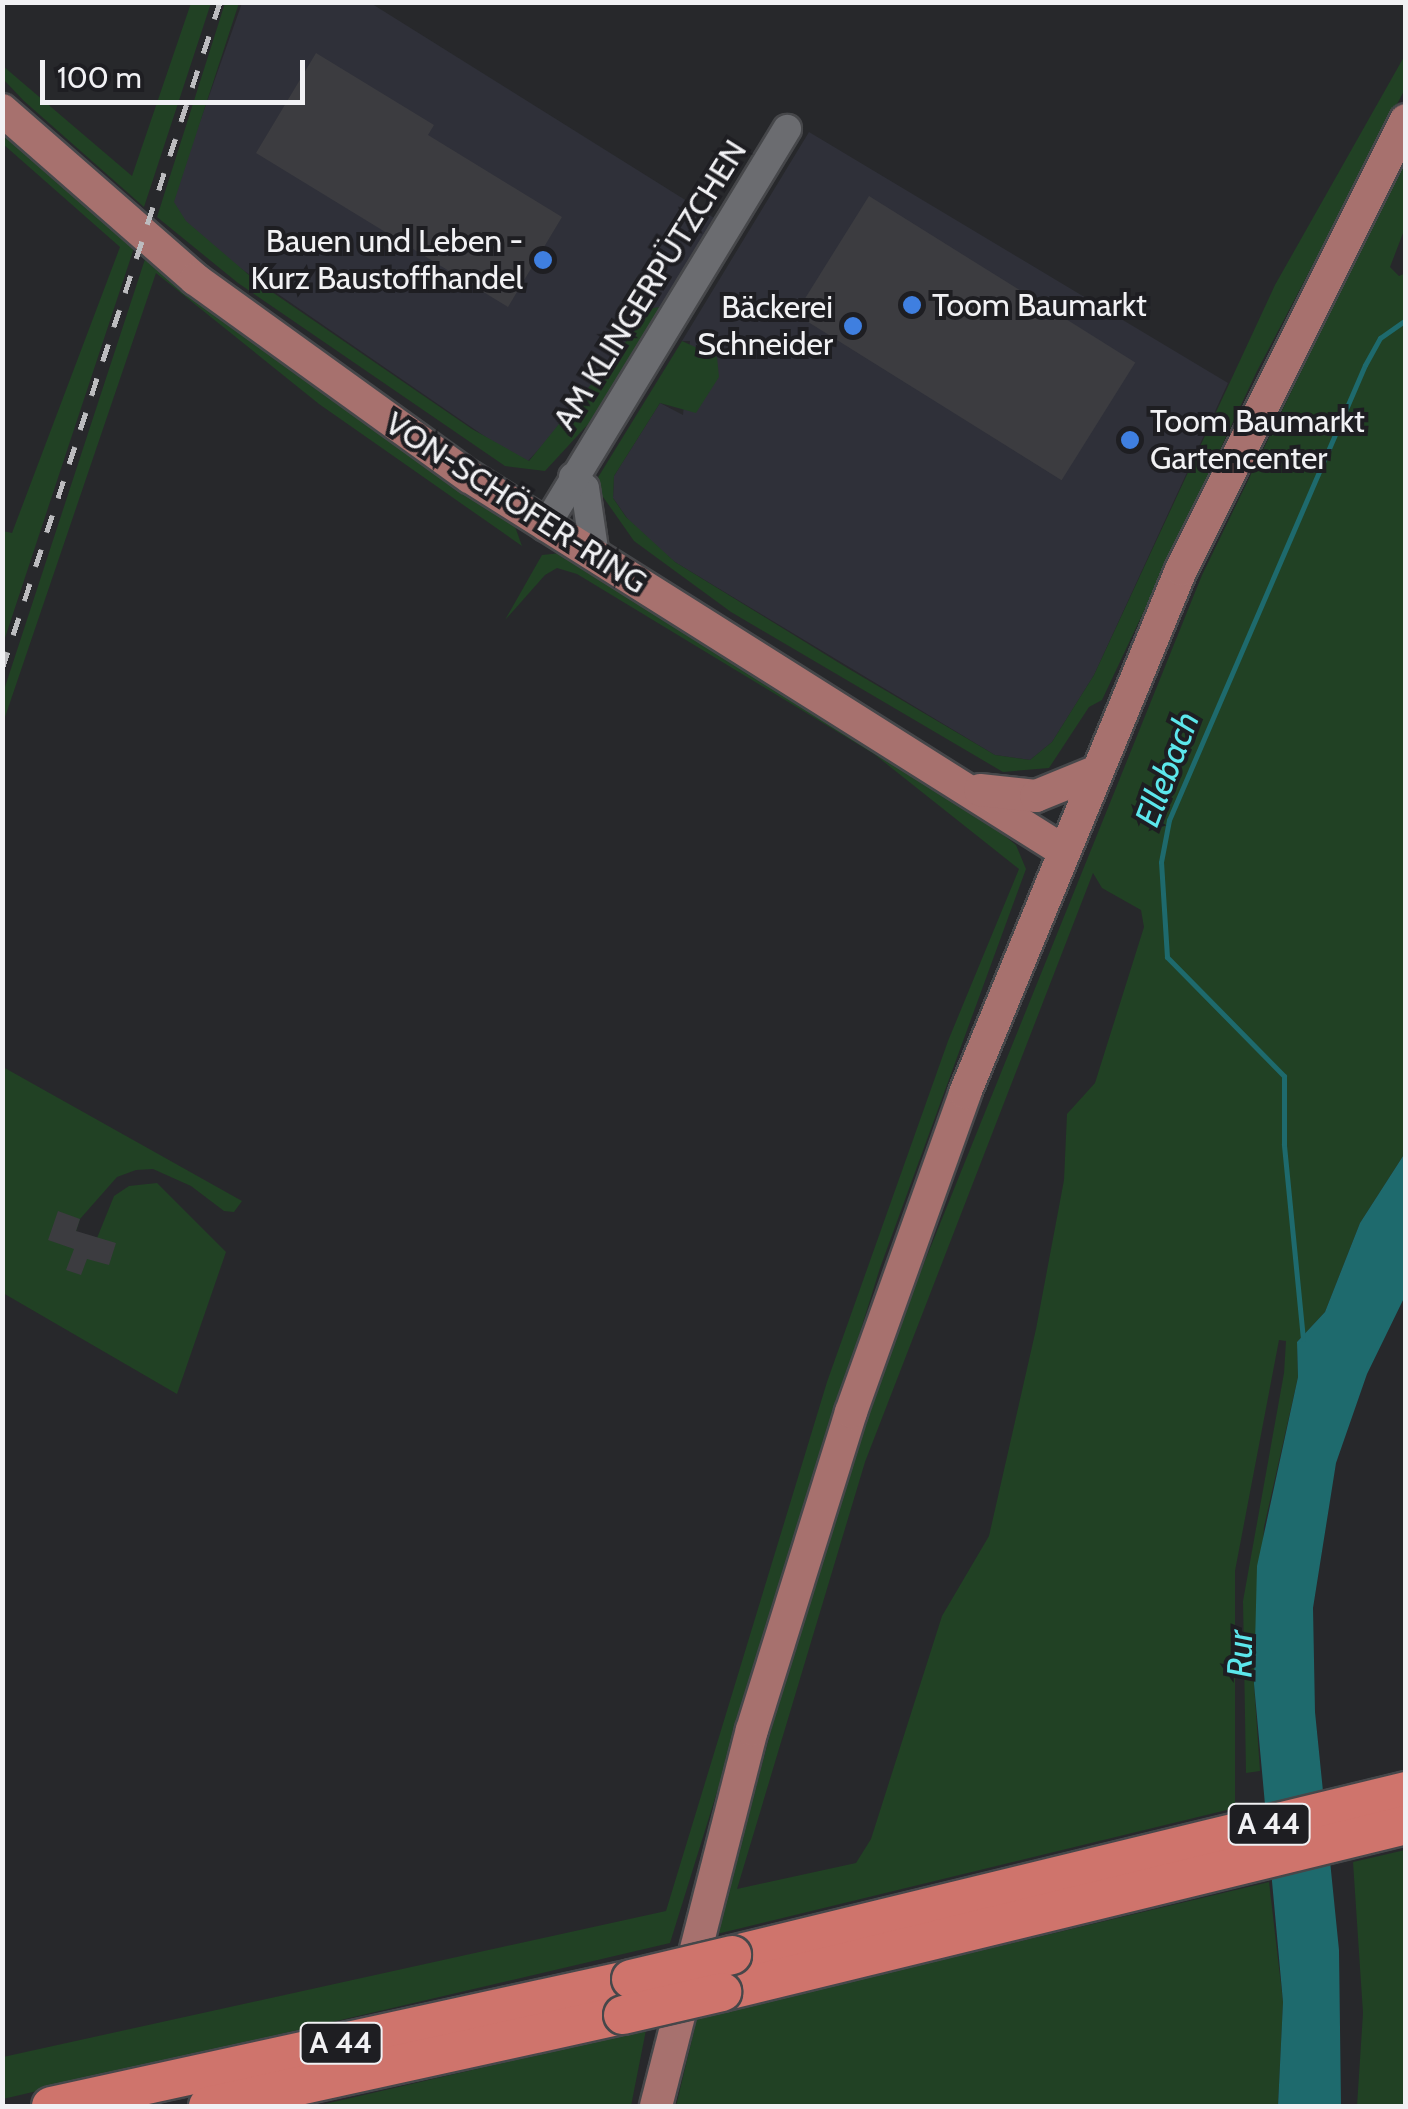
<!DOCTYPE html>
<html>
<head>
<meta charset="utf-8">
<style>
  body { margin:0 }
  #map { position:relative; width:1408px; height:2109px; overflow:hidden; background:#27282b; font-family:Cabin,sans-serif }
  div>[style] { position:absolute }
  .built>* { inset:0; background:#2f3039 }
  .green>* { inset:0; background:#214124 }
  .water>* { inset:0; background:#1e6a6d }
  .stream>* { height:5px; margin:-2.5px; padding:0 2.5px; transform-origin:2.5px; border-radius:2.5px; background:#1e6a6d }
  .building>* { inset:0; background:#3c3c40; transform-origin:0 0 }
  .roads { filter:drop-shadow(2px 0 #46474a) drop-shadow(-2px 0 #46474a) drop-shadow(0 2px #46474a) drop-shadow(0 -2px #46474a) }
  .minor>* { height:28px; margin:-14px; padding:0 14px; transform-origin:14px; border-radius:14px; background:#6b6c70 }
  .major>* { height:32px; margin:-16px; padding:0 16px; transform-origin:16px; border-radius:16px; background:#a7716e }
  .highway>* { height:38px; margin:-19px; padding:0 19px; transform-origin:19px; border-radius:19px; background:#cf746c }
  .rail>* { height:5px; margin-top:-2.5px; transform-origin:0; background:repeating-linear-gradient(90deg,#bcbcbf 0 18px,transparent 0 36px) }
  .bridges { filter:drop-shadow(2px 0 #46474a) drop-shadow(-2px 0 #46474a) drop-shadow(0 2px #46474a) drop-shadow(0 -2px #46474a) }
  .highway-bridge>* { height:38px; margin:-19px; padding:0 19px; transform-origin:19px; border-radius:19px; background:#cf746c }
  .dots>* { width:28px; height:28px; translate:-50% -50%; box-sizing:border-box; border:5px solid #1e1e22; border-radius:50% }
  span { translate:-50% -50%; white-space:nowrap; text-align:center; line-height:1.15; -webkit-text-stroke:8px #1e1e22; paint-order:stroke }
  .shield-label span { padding:2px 8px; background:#1e1e22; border:2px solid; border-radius:8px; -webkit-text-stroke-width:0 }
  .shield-label { font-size:30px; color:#f1f1f4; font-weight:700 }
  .poi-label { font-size:32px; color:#f1f1f4 }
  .right { translate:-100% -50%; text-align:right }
  .left { translate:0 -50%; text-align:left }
  .street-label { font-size:32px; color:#f1f1f4 }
  .water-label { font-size:35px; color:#5ce7ec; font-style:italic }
  .frame { position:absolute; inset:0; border:5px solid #f1f1f4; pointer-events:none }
  .scale { position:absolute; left:40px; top:60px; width:265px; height:45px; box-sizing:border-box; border:5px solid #f1f1f4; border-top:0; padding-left:12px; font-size:30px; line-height:35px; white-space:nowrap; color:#f1f1f4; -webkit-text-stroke:8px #1e1e22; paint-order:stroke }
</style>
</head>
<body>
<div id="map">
  <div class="built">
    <div style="clip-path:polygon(369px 2px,722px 223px,663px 317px,525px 464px,166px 217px,242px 3px)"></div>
    <div style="clip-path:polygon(809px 132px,1228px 383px,1094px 675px,1052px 742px,1030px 760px,995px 755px,675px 562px,637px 532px,613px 498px,614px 476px,660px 403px,683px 415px,690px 341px,682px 341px)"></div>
  </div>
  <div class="green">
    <div style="clip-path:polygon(191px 3px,211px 3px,144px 207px,24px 101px,3px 79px,3px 66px,132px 176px)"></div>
    <div style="clip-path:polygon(225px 3px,239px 3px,174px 202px,186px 221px,256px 281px,472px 429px,529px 461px,653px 308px,673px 305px,591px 421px,545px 471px,505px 466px,238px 283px,157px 217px)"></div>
    <div style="clip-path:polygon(1405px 55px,1405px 89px,1257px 371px,1102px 700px,1089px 707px,1049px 768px,1003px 772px,731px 612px,634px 541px,601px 494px,597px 479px,682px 341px,717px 357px,719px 377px,696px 413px,660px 403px,614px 476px,613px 498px,626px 517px,675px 562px,849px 669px,995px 755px,1030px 760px,1052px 742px,1094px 675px,1275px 285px)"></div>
    <div style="clip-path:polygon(3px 126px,136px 242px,3px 644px,3px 531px,12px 533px,120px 247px,3px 144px)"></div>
    <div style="clip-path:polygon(evenodd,1405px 158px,1405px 228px,1390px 267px,1399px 276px,1406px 273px,1405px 1153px,1360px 1223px,1325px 1312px,1297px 1342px,1298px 1377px,1264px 1527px,1254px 1684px,1260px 1771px,1246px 1773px,1243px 1601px,1284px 1373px,1286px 1341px,1279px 1340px,1235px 1571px,1235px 1808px,717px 1934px,781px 1693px,891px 1345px,1202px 575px,1405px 158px,1093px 873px,1102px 888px,1141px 910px,1144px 927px,1095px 1083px,1067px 1114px,1064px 1180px,1036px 1329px,989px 1536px,942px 1616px,871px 1839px,856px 1863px,737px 1889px,865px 1462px,1093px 873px)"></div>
    <div style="clip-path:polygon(147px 253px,388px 441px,513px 521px,522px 546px,319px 404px,156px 273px,3px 723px,3px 693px)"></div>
    <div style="clip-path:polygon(561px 553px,956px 796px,1016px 845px,1026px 869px,880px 1268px,670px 1943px,3px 2099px,3px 2057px,666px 1911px,827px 1382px,948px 1041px,1019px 869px,874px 754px,577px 574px,557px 568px,545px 575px,505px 620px,542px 555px)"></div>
    <div style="clip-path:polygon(3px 1067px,242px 1201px,234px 1212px,224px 1211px,191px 1186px,153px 1169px,136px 1170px,117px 1177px,80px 1219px,73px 1241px,93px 1248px,114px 1196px,129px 1186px,157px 1183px,226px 1252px,177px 1394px,3px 1293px)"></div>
    <div style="clip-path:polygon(1405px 1850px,1405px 2106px,1357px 2106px,1363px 2013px,1353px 1862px)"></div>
    <div style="clip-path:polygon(1269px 1882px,1283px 2002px,1278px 2106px,676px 2106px,697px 2018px)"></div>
    <div style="clip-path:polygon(646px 2030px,631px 2106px,316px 2106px)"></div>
  </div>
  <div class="water">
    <div style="clip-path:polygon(1405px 1153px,1405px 1296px,1367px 1374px,1336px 1463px,1313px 1608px,1315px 1712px,1339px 1950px,1341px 2105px,1278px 2106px,1283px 2002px,1254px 1684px,1257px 1566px,1298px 1377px,1297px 1342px,1325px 1312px,1360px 1223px)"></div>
  </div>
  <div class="stream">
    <div style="left:1303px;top:1339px;width:196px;rotate:-95.6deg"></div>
    <div style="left:1284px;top:1144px;width:68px;rotate:-90deg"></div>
    <div style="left:1284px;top:1076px;width:167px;rotate:-134.5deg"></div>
    <div style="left:1167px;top:957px;width:95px;rotate:-93.6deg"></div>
    <div style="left:1161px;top:862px;width:43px;rotate:-79.2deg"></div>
    <div style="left:1169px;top:820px;width:495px;rotate:-66.7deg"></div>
    <div style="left:1365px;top:365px;width:31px;rotate:-61deg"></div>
    <div style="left:1380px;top:338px;width:32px;rotate:-35deg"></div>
  </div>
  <div class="building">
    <div style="clip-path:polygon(316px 53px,434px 125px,428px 135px,562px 217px,508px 307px,256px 153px)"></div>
    <div style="left:869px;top:196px;width:314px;height:139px;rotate:32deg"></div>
    <div style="clip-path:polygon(58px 1211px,80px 1219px,76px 1231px,116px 1243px,109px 1265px,87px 1259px,81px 1275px,66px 1270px,74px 1249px,48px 1240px)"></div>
  </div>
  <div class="roads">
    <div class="minor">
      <div style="left:573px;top:477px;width:16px;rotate:43deg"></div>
      <div style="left:585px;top:488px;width:69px;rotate:81.6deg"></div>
      <div style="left:545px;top:527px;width:466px;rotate:-58.7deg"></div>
    </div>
    <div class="major">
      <div style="left:2px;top:110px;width:257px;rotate:41.2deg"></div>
      <div style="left:195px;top:279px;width:339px;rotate:35.8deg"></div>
      <div style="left:470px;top:477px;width:700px;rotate:32.21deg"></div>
      <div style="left:980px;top:790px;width:56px;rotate:6.1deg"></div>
      <div style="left:1036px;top:796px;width:64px;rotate:-22.1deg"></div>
      <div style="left:656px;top:2106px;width:388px;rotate:-75.7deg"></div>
      <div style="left:752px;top:1730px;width:333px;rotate:-72.7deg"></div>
      <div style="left:851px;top:1412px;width:339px;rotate:-70.3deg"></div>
      <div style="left:965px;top:1093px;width:566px;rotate:-67.56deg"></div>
      <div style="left:1181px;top:570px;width:503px;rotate:-63.43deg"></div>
    </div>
    <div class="highway">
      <div style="left:732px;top:1955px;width:694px;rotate:-13.68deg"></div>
      <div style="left:722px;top:1992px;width:704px;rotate:-13.72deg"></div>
      <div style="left:51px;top:2106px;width:594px;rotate:-12.35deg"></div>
      <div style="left:208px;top:2106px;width:425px;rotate:-12.4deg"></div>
    </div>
  </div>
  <div class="rail">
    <div style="left:2px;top:669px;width:702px;rotate:-71.9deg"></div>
  </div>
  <div class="bridges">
    <div class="highway-bridge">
      <div style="left:631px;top:1979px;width:104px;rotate:-13.4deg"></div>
      <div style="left:623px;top:2015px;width:102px;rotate:-13.1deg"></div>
    </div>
  </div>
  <div class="dots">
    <div style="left:543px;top:260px;background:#3f7fe0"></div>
    <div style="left:912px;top:305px;background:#3f7fe0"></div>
    <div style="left:853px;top:326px;background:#3f7fe0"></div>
    <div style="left:1130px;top:440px;background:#3f7fe0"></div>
  </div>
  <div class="shield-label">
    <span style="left:1269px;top:1824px">A 44</span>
    <span style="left:341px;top:2043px">A 44</span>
  </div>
  <div class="poi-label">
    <span class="right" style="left:523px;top:260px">Bauen und Leben -<br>Kurz Baustoffhandel</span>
    <span class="left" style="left:932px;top:305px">Toom Baumarkt</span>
    <span class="right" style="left:833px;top:326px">Bäckerei<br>Schneider</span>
    <span class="left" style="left:1150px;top:440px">Toom Baumarkt<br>Gartencenter</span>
  </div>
  <div class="street-label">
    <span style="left:650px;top:285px;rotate:-58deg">AM KLINGERPÜTZCHEN</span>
    <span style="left:516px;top:503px;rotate:33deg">VON-SCHÖFER-RING</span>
  </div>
  <div class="water-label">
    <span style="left:1167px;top:769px;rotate:-69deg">Ellebach</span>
    <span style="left:1240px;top:1654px;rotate:-89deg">Rur</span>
  </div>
  <div class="frame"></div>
  <div class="scale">100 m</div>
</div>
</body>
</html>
